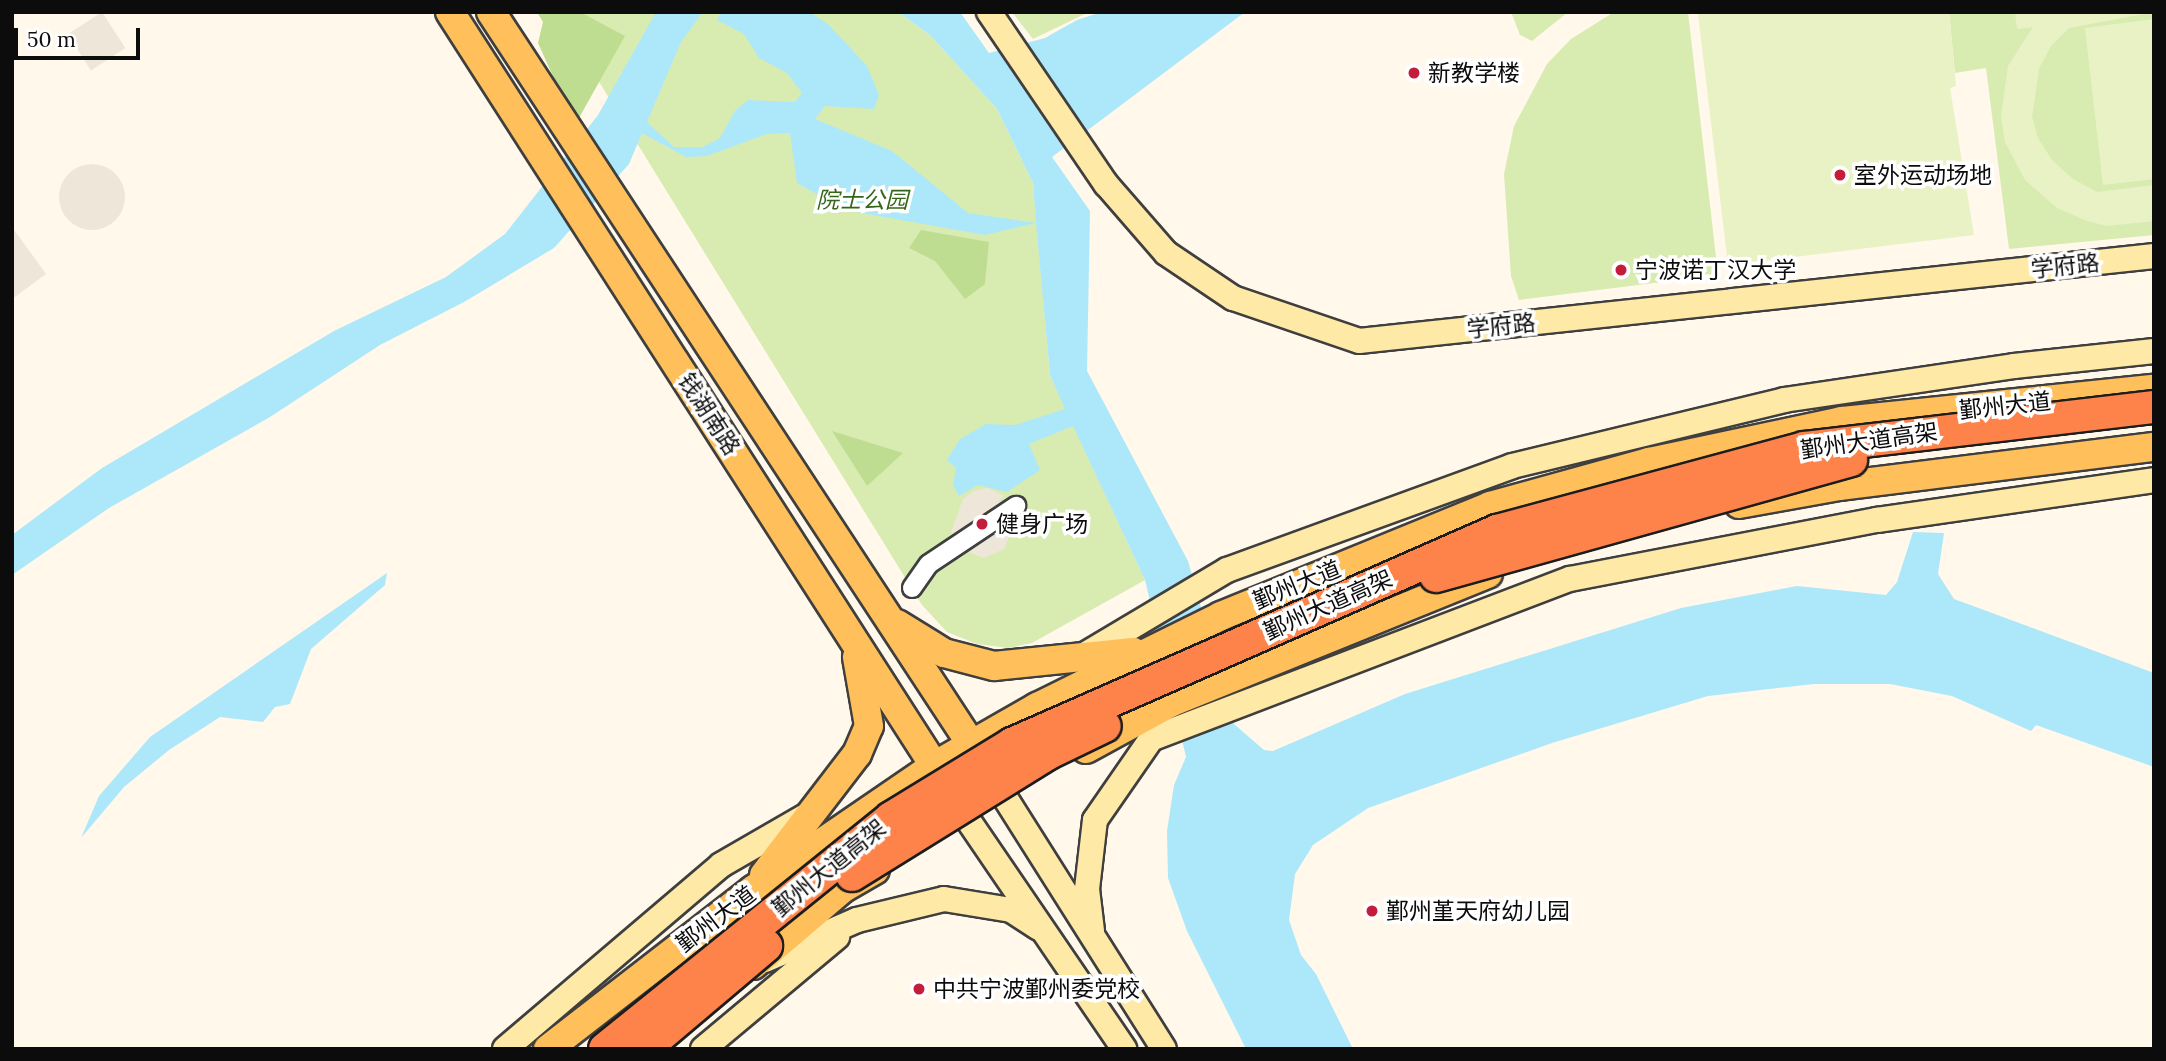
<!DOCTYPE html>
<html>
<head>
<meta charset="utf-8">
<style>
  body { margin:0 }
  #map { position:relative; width:2166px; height:1061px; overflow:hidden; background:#fff8eb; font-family:Lora,"Noto Sans SC",serif }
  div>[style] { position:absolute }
  .green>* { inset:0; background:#d8ecb2 }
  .forest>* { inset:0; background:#bedd91 }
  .pitch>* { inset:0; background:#e9f2c5 }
  .plaza>* { inset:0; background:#efe6da; transform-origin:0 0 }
  .round { border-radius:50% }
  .water>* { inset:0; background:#ace8fa }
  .roads { filter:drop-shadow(2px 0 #3f3f3f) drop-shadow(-2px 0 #3f3f3f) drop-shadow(0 2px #3f3f3f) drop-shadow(0 -2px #3f3f3f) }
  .street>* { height:18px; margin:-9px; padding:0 9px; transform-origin:9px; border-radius:9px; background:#fff }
  .secondary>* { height:24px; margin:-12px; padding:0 12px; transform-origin:12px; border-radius:12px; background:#ffe9a6 }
  .primary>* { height:28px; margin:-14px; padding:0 14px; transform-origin:14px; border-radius:14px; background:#ffc05b }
  .bridges { filter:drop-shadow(2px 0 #1d1d1d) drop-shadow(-2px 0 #1d1d1d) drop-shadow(0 2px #1d1d1d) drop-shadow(0 -2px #1d1d1d) }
  .highway-bridge>* { height:32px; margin:-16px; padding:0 16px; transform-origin:16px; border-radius:16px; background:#fe834a }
  .dots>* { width:19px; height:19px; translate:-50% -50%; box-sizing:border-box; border:4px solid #fff; border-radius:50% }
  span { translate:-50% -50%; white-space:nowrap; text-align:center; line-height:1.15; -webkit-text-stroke:7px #fff; paint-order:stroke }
  .poi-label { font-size:23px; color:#0c0c0c }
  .left { translate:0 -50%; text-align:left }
  .park-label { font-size:23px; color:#346719; font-style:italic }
  .street-label { font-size:23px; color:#0c0c0c }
  .frame { position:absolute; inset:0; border:14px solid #0c0c0c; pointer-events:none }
  .scale { position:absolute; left:14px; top:28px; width:126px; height:32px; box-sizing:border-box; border:4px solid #0c0c0c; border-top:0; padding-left:9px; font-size:21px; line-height:24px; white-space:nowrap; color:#0c0c0c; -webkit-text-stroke:5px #fff; paint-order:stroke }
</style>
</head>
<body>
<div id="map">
  <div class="green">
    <div style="clip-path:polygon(556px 12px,898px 12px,930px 35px,997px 109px,1033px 183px,1050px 375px,1145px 580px,1032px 643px,1008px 648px,977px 644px,947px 632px,922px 605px)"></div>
    <div style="clip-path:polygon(1012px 12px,1089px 12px,1033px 39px)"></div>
    <div style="clip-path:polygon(1511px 12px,1568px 12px,1532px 41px,1520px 35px)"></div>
    <div style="clip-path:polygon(1614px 12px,1688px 12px,1718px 275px,1519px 300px,1511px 276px,1504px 174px,1514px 126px,1547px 64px,1571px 39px)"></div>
    <div style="clip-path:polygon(1949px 12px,2154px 12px,2154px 235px,2009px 249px,1986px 68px,1955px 73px)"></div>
  </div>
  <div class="forest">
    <div style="clip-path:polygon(537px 12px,580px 12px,625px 36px,575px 125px,538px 43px,543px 22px)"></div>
    <div style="clip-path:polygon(921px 230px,989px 242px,985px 284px,965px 299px,935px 261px,909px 248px)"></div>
    <div style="clip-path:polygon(832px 431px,903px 453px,867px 486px)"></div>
  </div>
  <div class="pitch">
    <div style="clip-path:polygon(1949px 12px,1956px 86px,1950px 88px,1974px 235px,1728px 265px,1698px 14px)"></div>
    <div style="clip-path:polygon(2015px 12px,2154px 12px,2069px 28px,2051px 46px,2039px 69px,2032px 117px,2038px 138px,2052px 160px,2073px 179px,2097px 192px,2154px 185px,2154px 221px,2107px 226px,2087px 221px,2057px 208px,2025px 180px,2005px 142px,2001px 117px,2008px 66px,2033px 27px,2017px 29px)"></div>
    <div style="clip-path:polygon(2154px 19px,2154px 179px,2103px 185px,2085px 28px)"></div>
  </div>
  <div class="plaza">
    <div style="left:102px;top:12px;width:43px;height:41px;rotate:57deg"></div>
    <div class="round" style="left:59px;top:164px;width:66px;height:66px"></div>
    <div style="clip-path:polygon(12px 227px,46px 274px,12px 299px)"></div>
    <div style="clip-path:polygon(988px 488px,1004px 496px,998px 501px,1012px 518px,1012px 530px,1004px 549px,984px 558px,958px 548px,951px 532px,963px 499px,974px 491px)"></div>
  </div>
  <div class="water">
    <div style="clip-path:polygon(656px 12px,703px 12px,681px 42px,647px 122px,674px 147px,703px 147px,720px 138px,735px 111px,748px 100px,795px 102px,802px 93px,787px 73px,759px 58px,744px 34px,717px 20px,721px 12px,810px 12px,829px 25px,867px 66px,879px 95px,874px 109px,825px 106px,815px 119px,892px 151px,968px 213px,1036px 223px,1033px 183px,997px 109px,930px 35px,898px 12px,960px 12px,989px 53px,1045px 38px,1077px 20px,1102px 12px,1245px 12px,1052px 157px,1090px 211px,1087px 371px,1188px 561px,1234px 724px,1264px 750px,1273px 751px,1405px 694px,1681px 608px,1797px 586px,1886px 595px,1897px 582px,1913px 532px,1944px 533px,1938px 574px,1954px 599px,2154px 673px,2154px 767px,2036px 725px,2031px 731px,1952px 696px,1890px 684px,1814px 684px,1708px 696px,1552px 743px,1368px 808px,1313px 845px,1295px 874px,1289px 920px,1301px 955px,1316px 974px,1353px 1049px,1246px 1049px,1187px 931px,1168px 878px,1167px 831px,1174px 785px,1186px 757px,1145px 580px,1073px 426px,1029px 444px,1040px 470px,1007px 492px,978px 485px,959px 496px,953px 485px,956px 468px,947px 460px,960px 439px,986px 424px,1015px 425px,1065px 409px,1050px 375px,1036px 223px,985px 235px,845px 210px,797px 183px,790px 133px,767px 134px,707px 156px,686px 157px,642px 133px,629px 164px,554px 248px,464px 302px,380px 345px,270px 417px,109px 508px,12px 575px,12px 535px,102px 468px,334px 331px,446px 277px,505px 234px,598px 115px)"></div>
    <div style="clip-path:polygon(387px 573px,385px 585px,311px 649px,290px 704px,275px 707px,263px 722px,220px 717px,169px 750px,124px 787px,81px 838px,99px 796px,150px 737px)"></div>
  </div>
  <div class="roads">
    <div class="street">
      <div style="left:912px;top:588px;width:29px;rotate:-55deg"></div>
      <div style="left:929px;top:564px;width:105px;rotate:-33.7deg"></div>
    </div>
    <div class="secondary">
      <div style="left:989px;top:12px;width:208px;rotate:55.8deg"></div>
      <div style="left:1106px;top:184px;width:91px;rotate:49deg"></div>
      <div style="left:1166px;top:253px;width:81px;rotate:33.9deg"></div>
      <div style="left:1233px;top:298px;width:133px;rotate:18.8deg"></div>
      <div style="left:1359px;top:341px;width:800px;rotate:-6.1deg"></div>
      <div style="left:1081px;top:657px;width:170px;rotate:-30.8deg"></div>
      <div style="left:1227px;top:570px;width:303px;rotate:-20deg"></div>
      <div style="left:1512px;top:466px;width:280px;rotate:-13.6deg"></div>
      <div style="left:1784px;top:400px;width:232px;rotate:-8.4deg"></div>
      <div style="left:2014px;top:366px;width:141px;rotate:-6.1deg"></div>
      <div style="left:1153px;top:738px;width:446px;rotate:-20.9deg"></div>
      <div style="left:1570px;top:579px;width:313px;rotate:-10.9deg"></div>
      <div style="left:1877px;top:520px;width:280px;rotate:-8.2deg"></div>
      <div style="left:1004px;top:796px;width:299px;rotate:57.7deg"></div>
      <div style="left:966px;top:817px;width:281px;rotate:55.7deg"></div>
      <div style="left:1092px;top:931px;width:42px;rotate:-96.8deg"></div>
      <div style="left:1087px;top:889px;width:69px;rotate:-83.4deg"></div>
      <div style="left:1095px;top:820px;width:114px;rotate:-55.3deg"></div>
      <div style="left:765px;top:960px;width:100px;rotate:-23.5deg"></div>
      <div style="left:857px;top:920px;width:89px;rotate:-13.6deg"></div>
      <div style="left:944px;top:899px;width:68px;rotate:9.3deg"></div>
      <div style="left:1011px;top:910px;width:33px;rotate:33deg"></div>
      <div style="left:505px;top:1049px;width:284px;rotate:-40.4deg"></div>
      <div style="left:721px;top:865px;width:96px;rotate:-30deg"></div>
      <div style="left:703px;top:1049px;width:175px;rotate:-39.9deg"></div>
    </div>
    <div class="primary">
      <div style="left:450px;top:12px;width:914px;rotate:57.28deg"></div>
      <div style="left:491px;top:12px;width:897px;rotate:56.74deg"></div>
      <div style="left:1739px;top:504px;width:102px;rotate:-10.2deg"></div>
      <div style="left:1839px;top:486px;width:317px;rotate:-7.1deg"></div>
      <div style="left:897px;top:624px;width:55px;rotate:31.7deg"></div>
      <div style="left:944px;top:653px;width:52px;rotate:14.6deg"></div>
      <div style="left:994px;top:666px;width:140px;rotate:-5.8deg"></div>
      <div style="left:1086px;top:749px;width:98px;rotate:-28.7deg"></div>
      <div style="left:1172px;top:702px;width:341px;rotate:-22.1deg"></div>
      <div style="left:764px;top:875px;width:153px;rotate:-52.5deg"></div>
      <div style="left:857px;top:754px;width:30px;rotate:-67deg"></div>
      <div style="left:869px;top:726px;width:70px;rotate:-99.9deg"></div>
      <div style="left:753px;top:965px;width:117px;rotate:-40.5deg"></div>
      <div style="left:842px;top:889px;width:38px;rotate:-30deg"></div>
      <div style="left:548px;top:1049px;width:259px;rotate:-37.8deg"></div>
      <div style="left:753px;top:890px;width:219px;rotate:-34.4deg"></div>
      <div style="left:934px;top:766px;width:119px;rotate:-29.8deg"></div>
      <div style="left:1037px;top:707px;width:205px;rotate:-26.3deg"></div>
      <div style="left:1221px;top:616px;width:291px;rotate:-22.2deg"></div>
      <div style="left:1490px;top:506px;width:165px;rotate:-15.5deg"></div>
      <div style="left:1649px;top:462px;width:197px;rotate:-12deg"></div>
      <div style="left:1842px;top:421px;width:314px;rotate:-5.9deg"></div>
    </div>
  </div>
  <div class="bridges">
    <div class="highway-bridge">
      <div style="left:1436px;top:576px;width:431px;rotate:-15.6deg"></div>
      <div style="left:852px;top:875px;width:229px;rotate:-31.8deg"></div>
      <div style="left:1047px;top:754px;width:64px;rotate:-25.8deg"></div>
      <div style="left:605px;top:1049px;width:368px;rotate:-38.9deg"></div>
      <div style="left:891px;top:818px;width:142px;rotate:-31.4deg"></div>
      <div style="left:1012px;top:744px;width:530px;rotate:-23.71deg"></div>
      <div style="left:1497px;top:531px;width:318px;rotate:-15.1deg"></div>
      <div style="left:1804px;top:448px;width:352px;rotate:-6.7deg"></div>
      <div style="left:644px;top:1049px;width:160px;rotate:-40.2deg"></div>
    </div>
  </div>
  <div class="dots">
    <div style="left:1414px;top:73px;background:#c41c3b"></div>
    <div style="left:1840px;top:175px;background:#c41c3b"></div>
    <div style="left:1621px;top:270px;background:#c41c3b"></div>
    <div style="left:982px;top:524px;background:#c41c3b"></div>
    <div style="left:1372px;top:911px;background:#c41c3b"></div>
    <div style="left:919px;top:989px;background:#c41c3b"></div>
  </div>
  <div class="poi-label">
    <span class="left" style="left:1428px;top:73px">新教学楼</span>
    <span class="left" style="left:1854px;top:175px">室外运动场地</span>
    <span class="left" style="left:1635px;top:270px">宁波诺丁汉大学</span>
    <span class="left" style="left:996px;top:524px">健身广场</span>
    <span class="left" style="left:1386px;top:911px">鄞州堇天府幼儿园</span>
    <span class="left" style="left:933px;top:989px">中共宁波鄞州委党校</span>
  </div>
  <div class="park-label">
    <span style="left:862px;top:200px">院士公园</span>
  </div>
  <div class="street-label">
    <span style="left:2065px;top:266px;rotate:-6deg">学府路</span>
    <span style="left:1501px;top:326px;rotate:-6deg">学府路</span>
    <span style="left:2005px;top:406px;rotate:-6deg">鄞州大道</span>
    <span style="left:709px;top:414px;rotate:57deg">钱湖南路</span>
    <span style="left:1869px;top:441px;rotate:-8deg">鄞州大道高架</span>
    <span style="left:1297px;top:585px;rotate:-22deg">鄞州大道</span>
    <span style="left:1328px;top:605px;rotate:-24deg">鄞州大道高架</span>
    <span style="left:829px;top:868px;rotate:-39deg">鄞州大道高架</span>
    <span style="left:716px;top:919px;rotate:-37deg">鄞州大道</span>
  </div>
  <div class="frame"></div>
  <div class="scale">50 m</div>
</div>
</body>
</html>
